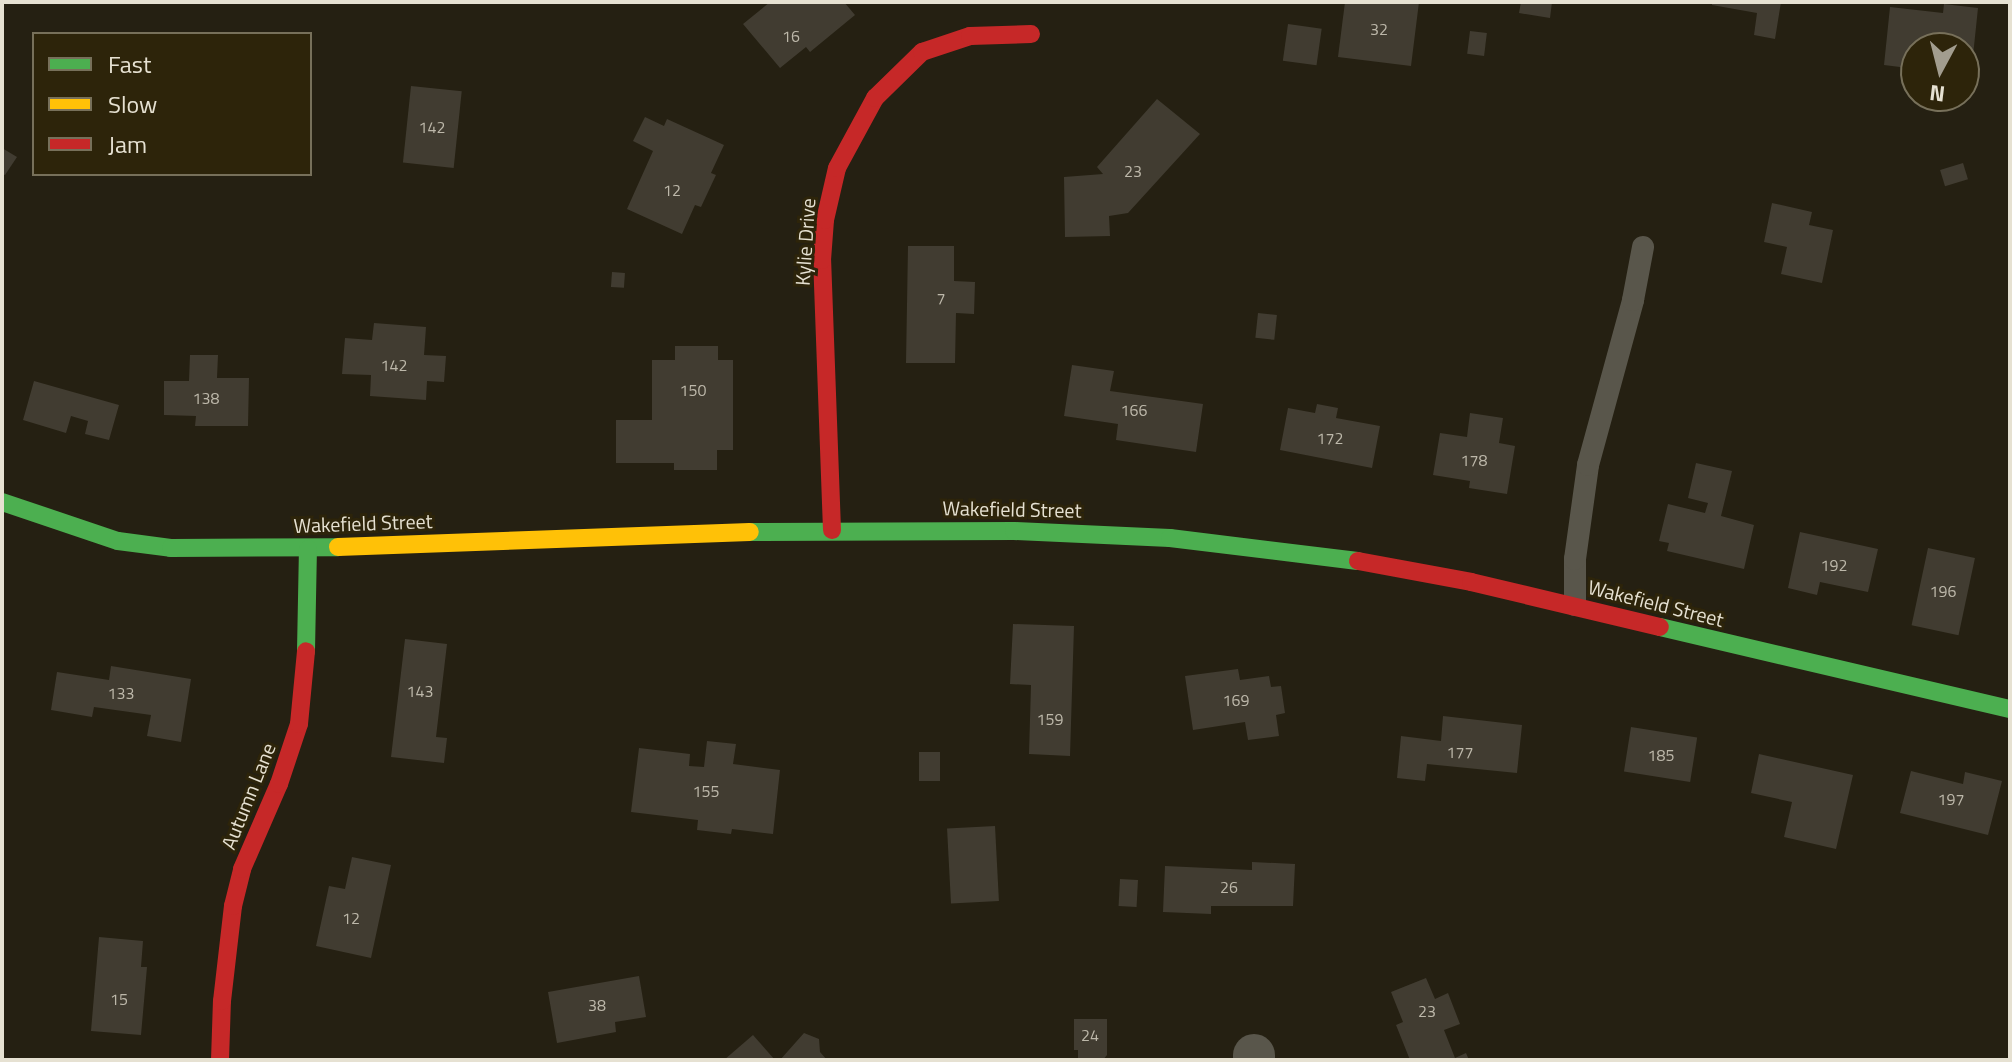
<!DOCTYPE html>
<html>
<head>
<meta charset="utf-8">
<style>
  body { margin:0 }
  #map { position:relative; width:2012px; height:1062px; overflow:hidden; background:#252012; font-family:"Titillium Web",sans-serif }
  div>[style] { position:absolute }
  .building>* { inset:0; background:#413c31; transform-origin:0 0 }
  .lane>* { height:22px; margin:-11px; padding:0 11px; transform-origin:11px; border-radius:11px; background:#59564b }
  .street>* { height:42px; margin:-21px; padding:0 21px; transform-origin:21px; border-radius:21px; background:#59564b }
  .fast>* { height:18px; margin:-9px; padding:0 9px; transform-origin:9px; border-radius:9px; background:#4caf50 }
  .slow>* { height:18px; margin:-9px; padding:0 9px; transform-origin:9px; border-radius:9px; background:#ffc107 }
  .jam>* { height:18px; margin:-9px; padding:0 9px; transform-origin:9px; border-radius:9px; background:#c62828 }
  span { translate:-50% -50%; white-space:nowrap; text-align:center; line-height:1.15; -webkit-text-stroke:6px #2d240a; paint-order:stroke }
  .number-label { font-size:16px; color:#bdb8aa }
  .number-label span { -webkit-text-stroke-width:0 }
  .street-label { font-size:20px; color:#e6e1d2 }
  .frame { position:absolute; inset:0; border:4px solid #e6e1d2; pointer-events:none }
  .legend { position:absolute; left:32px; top:32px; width:280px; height:144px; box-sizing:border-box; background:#2d240a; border:2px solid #77705a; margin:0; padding:10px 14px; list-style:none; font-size:24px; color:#e6e1d2 }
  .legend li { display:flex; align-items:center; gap:16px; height:40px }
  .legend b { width:40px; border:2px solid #77705a }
  .north { position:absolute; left:1900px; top:32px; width:80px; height:80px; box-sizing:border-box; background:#2d240a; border:2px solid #77705a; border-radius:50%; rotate:187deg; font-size:22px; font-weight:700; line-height:32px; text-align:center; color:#e6e1d2 }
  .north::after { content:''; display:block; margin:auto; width:28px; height:36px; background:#a29d8f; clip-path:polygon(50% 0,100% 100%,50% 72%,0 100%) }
</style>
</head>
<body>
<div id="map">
  <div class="building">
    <div style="clip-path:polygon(770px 2px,844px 2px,855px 15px,810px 52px,806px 47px,780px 68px,743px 24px)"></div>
    <div style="clip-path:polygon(1345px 2px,1419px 2px,1411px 66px,1338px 57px)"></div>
    <div style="clip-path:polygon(1521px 2px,1552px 2px,1550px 18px,1519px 13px)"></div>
    <div style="clip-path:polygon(1712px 2px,1781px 2px,1775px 39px,1754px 35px,1757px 13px,1712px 5px)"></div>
    <div style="clip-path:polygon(1944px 4px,1978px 8px,1971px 75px,1964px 74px,1964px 48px,1916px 48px,1916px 69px,1884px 65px,1890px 7px,1943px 13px)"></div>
    <div style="left:1288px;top:24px;width:34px;height:37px;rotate:8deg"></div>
    <div style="left:1470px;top:31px;width:17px;height:23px;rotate:7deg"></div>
    <div style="left:411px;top:86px;width:51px;height:77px;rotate:6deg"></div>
    <div style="clip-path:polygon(1157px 99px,1200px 134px,1128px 213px,1109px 216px,1110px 236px,1065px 237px,1064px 177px,1103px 174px,1097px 167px)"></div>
    <div style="clip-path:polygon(645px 117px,664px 126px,667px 119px,724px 145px,711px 173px,716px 175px,701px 207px,695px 205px,682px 234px,627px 209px,653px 151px,633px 141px)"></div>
    <div style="clip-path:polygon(2px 148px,17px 157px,5px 175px,2px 174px)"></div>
    <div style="left:1963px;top:163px;width:17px;height:24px;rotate:73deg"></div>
    <div style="clip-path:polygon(1772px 203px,1812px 212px,1809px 225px,1833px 230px,1822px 283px,1781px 274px,1787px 247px,1764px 242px)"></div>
    <div style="clip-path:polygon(908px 246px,954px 246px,954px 281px,975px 282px,974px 314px,956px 313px,955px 363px,906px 363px)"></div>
    <div style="left:612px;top:272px;width:13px;height:15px;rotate:4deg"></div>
    <div style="left:1258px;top:313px;width:19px;height:25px;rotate:6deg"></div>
    <div style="clip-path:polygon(374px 323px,426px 327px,424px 355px,446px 356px,444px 382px,427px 381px,426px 400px,370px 396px,371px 375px,342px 374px,345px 338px,372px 340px)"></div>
    <div style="clip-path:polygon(675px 346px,718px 346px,718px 360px,733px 360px,733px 450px,717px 450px,717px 470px,674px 470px,674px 463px,616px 463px,616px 420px,652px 420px,652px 360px,675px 360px)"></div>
    <div style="clip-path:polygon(190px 355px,218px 355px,217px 378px,249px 378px,248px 426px,195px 426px,196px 416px,164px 415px,164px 381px,189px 381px)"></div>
    <div style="clip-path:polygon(1072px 365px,1114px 371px,1110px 391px,1203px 404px,1196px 452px,1116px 440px,1118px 424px,1064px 416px)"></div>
    <div style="clip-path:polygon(34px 381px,119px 405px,109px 440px,85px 434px,88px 421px,71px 416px,66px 433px,23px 420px)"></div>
    <div style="clip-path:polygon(1317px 404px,1338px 408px,1336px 418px,1380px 426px,1372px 468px,1280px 450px,1288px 408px,1315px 413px)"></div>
    <div style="clip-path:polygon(1470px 413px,1503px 418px,1499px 443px,1515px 446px,1507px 494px,1469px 488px,1470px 481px,1433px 475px,1440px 433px,1467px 437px)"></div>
    <div style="clip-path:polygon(1696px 463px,1732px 471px,1721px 516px,1754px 525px,1744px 569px,1667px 551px,1669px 543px,1659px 541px,1668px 504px,1705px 513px,1708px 503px,1688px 498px)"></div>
    <div style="clip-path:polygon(1800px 532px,1878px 549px,1868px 592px,1820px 582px,1817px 595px,1788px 588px)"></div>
    <div style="left:1928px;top:548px;width:48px;height:79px;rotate:12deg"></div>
    <div style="clip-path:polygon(1013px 624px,1074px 626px,1070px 756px,1029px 754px,1031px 685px,1010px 684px)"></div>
    <div style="clip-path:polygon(405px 639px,447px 644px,436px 737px,447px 738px,444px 763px,391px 757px)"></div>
    <div style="clip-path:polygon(111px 666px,191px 679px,181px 742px,147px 736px,151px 715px,94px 707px,92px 717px,51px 710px,57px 672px,109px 680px)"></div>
    <div style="clip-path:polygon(1238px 669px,1240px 680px,1269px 676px,1271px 687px,1281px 686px,1285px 713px,1276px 715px,1279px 736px,1248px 740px,1245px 722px,1193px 730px,1185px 676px)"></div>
    <div style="clip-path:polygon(1443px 716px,1522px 725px,1517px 773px,1427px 764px,1425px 781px,1397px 778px,1401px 736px,1441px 741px)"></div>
    <div style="left:1631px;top:727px;width:67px;height:45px;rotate:9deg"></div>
    <div style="clip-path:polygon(707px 741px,736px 744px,733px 764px,780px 770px,773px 834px,732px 829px,731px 834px,697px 830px,698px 820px,631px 812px,639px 748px,690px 754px,689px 766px,704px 767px)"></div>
    <div style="left:919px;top:752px;width:21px;height:29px"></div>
    <div style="clip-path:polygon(1759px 754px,1853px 775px,1836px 849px,1784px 837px,1792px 802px,1751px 793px)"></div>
    <div style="clip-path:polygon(1911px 771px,1963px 784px,1965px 772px,2002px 781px,1988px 835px,1900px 813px)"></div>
    <div style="left:995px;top:826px;width:75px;height:48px;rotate:87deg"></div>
    <div style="clip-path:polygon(352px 857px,391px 865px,371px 958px,316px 946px,329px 886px,345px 889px)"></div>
    <div style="clip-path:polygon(1252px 862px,1295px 864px,1293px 906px,1211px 906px,1211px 914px,1163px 912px,1165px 866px,1252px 870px)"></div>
    <div style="left:1120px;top:879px;width:18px;height:27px;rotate:3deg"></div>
    <div style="clip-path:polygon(99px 937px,143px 941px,141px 967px,147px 967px,141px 1035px,91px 1031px)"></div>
    <div style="clip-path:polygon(639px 976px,646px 1017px,615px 1022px,616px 1032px,557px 1043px,548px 992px)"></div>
    <div style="clip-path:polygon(1426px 978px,1435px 999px,1448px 993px,1460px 1024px,1444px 1030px,1455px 1058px,1466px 1053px,1469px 1060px,1410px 1060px,1396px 1025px,1403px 1022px,1391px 992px)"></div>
    <div style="clip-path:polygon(1074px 1019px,1107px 1019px,1107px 1055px,1103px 1060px,1078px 1060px,1078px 1050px,1074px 1050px)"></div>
    <div style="clip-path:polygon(804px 1033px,819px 1039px,820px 1052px,827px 1060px,780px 1060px)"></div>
    <div style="clip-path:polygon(753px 1035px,775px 1060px,724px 1060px)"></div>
  </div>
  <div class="lane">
    <div style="left:1575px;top:605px;width:46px;rotate:-90deg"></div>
    <div style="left:1575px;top:559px;width:95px;rotate:-82.1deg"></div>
    <div style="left:1588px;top:465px;width:171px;rotate:-74.7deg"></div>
    <div style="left:1633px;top:300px;width:54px;rotate:-79.3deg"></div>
  </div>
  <div class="street">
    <div style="left:1254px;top:1060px;width:5px;rotate:-90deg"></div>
  </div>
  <div class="fast">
    <div style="left:2px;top:502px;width:122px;rotate:18.6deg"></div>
    <div style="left:118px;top:541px;width:53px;rotate:7.5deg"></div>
    <div style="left:171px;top:548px;width:167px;rotate:-0.3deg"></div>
    <div style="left:750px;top:532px;width:264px;rotate:-0.2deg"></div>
    <div style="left:1014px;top:531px;width:156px;rotate:2.6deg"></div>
    <div style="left:1170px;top:538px;width:189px;rotate:7deg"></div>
    <div style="left:1660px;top:627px;width:359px;rotate:13.2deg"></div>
    <div style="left:306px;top:651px;width:102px;rotate:-88.9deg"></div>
  </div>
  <div class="slow">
    <div style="left:338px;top:547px;width:412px;rotate:-2.1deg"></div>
  </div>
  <div class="jam">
    <div style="left:832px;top:530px;width:270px;rotate:-92.1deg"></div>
    <div style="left:822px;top:260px;width:40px;rotate:-85.7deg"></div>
    <div style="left:825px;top:220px;width:53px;rotate:-77deg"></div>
    <div style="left:837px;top:168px;width:80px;rotate:-61.5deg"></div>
    <div style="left:875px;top:98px;width:66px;rotate:-44.4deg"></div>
    <div style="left:922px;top:52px;width:51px;rotate:-18.4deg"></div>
    <div style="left:970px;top:36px;width:61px;rotate:-1.9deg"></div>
    <div style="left:1358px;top:561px;width:115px;rotate:10.5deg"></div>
    <div style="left:1471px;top:582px;width:194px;rotate:13.4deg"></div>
    <div style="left:220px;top:1060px;width:59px;rotate:-88.1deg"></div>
    <div style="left:222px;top:1001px;width:96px;rotate:-83.4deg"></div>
    <div style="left:233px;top:906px;width:38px;rotate:-76deg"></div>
    <div style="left:242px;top:869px;width:93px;rotate:-66.5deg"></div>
    <div style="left:279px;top:784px;width:63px;rotate:-71.6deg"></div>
    <div style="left:299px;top:724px;width:73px;rotate:-84.5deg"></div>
  </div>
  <div class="number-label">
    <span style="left:1379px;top:29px">32</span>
    <span style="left:791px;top:36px">16</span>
    <span style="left:432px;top:127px">142</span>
    <span style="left:1133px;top:171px">23</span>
    <span style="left:672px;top:190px">12</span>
    <span style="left:941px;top:298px">7</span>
    <span style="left:394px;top:365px">142</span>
    <span style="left:693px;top:390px">150</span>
    <span style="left:206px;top:398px">138</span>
    <span style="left:1134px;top:410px">166</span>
    <span style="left:1330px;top:438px">172</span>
    <span style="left:1474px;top:460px">178</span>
    <span style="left:1834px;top:565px">192</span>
    <span style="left:1943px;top:591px">196</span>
    <span style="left:420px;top:691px">143</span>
    <span style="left:121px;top:693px">133</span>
    <span style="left:1236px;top:700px">169</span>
    <span style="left:1050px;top:719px">159</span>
    <span style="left:1460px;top:752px">177</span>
    <span style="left:1661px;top:755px">185</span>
    <span style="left:706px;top:791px">155</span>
    <span style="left:1951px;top:799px">197</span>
    <span style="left:1229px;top:887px">26</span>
    <span style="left:351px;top:918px">12</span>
    <span style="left:119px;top:999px">15</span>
    <span style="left:597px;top:1005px">38</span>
    <span style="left:1427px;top:1011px">23</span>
    <span style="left:1090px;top:1035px">24</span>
  </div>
  <div class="street-label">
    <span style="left:805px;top:242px;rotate:-86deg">Kylie Drive</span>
    <span style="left:1012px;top:509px;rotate:1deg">Wakefield Street</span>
    <span style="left:363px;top:523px;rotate:-2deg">Wakefield Street</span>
    <span style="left:1656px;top:603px;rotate:14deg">Wakefield Street</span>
    <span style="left:248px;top:796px;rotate:-68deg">Autumn Lane</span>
  </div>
  <div class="frame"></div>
  <ul class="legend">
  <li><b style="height:10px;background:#4caf50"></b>Fast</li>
  <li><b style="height:10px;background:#ffc107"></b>Slow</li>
  <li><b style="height:10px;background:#c62828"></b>Jam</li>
  </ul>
  <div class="north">N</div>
</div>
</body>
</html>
